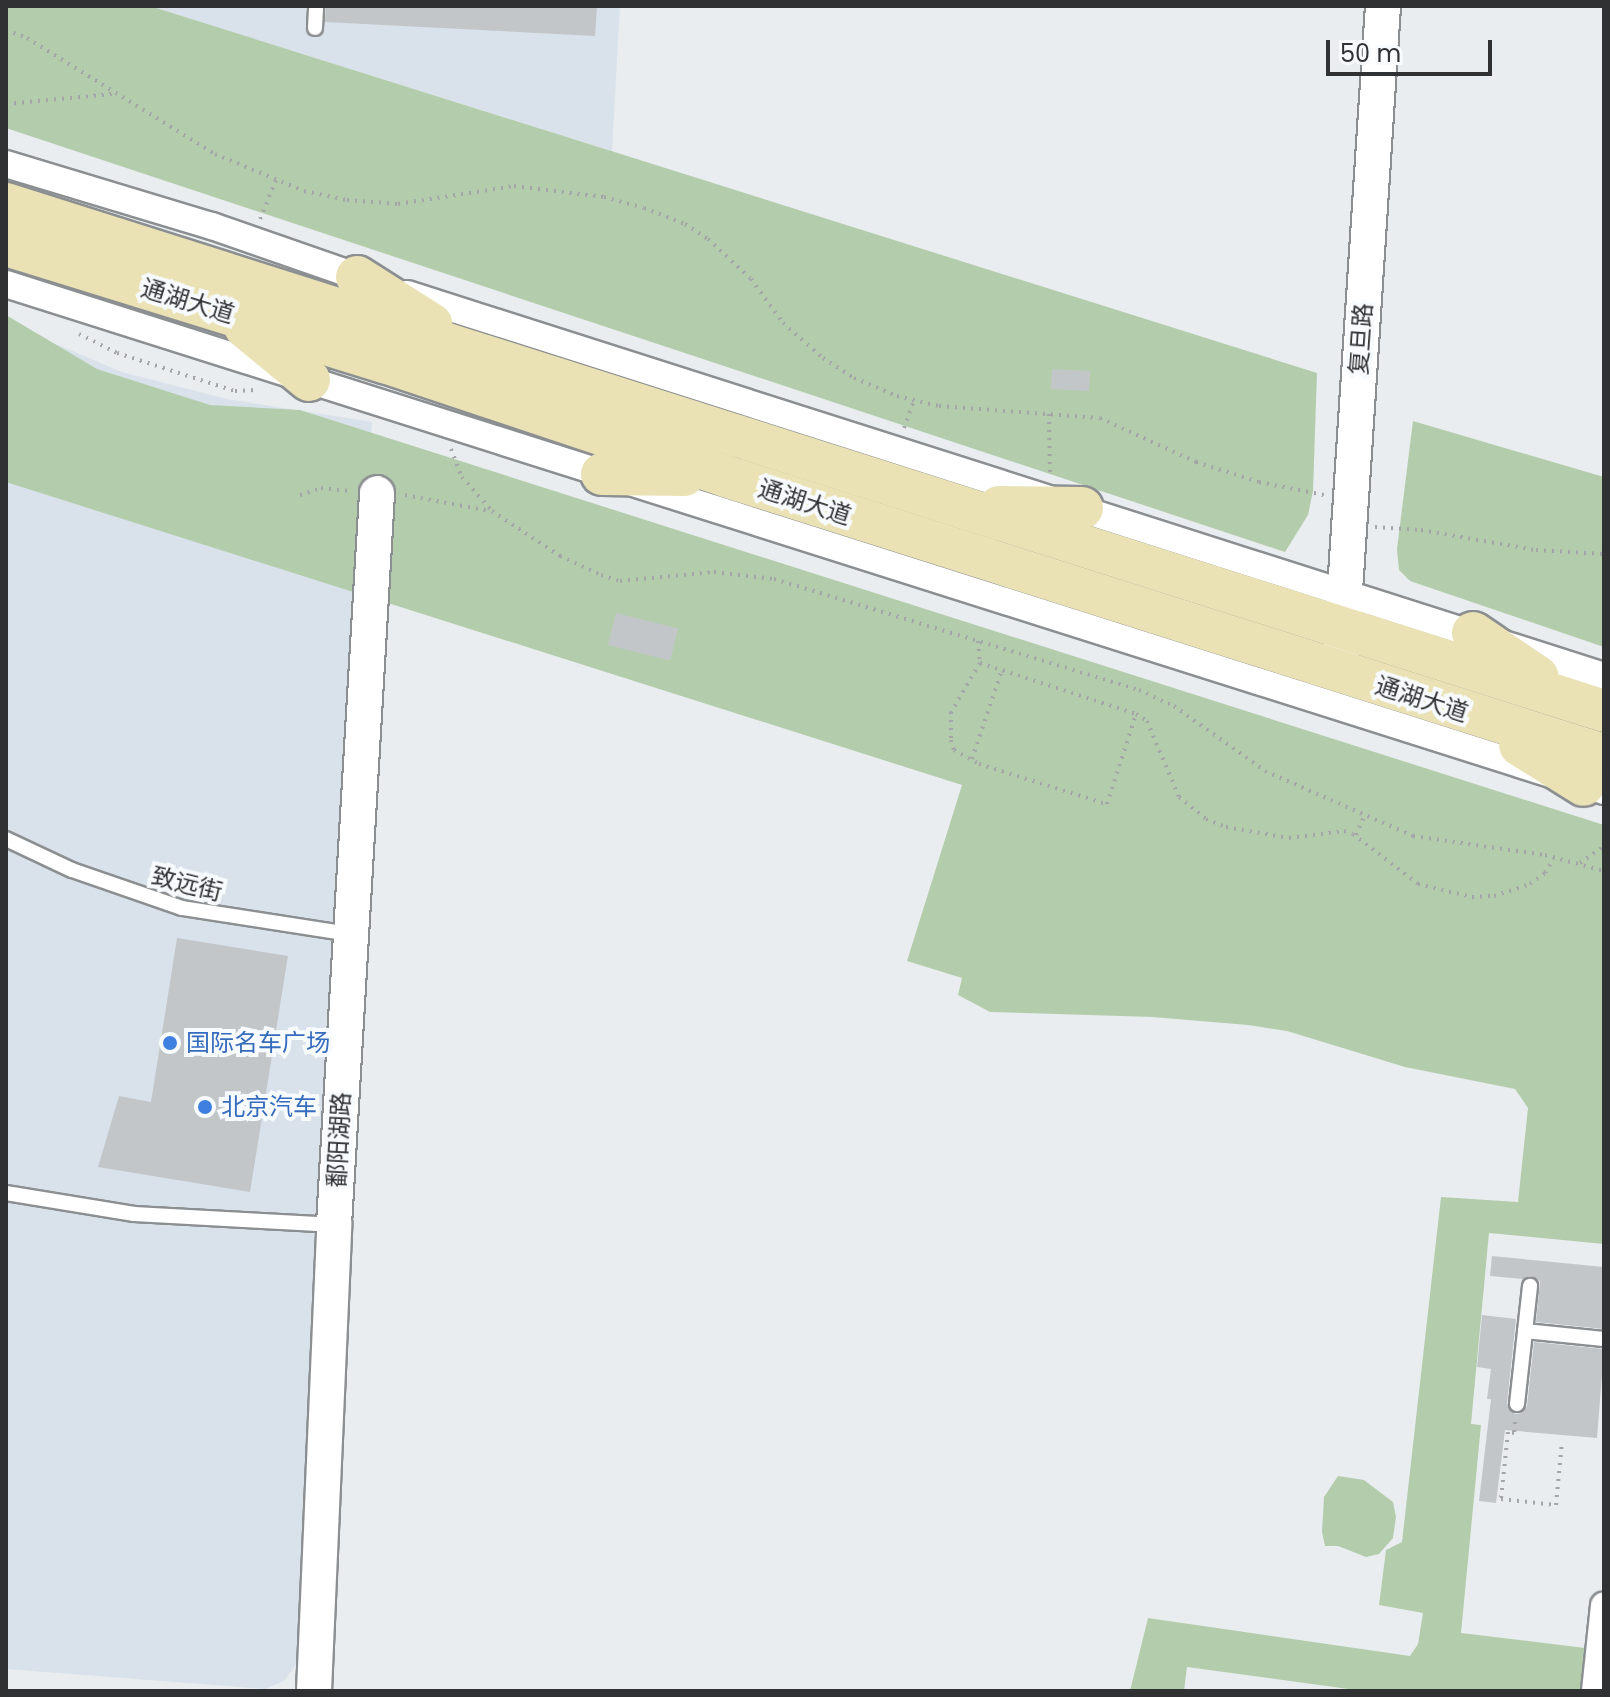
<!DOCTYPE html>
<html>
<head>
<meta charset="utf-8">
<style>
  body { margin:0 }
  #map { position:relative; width:1610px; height:1697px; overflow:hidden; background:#eaedf0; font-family:Poppins,"Noto Sans SC",sans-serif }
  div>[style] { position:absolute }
  .built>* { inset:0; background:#d9e2ea }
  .green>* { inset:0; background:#b3cdac }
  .building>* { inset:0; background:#c3c6c9; transform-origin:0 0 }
  .path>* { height:4px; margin-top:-2px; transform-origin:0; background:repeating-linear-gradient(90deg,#a3a5a7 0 2px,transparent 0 8px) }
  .roads { filter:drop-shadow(2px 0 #8c8f91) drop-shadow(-2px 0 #8c8f91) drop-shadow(0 2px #8c8f91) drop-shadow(0 -2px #8c8f91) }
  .service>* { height:14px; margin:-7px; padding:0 7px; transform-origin:7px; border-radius:7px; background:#fff }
  .minor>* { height:26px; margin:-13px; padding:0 13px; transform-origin:13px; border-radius:13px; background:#fff }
  .tertiary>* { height:34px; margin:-17px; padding:0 17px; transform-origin:17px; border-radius:17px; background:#fff }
  .primary>* { height:42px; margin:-21px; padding:0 21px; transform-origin:21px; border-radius:21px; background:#eae2b4 }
  .dots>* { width:22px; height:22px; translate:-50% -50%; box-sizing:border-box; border:4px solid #f8fbfd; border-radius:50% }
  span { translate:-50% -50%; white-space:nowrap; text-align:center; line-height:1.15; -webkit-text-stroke:8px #f8fbfd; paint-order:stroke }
  .street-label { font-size:24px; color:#303132 }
  .shop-label { font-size:24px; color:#366cbe }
  .left { translate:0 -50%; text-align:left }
  .frame { position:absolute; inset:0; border:8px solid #303132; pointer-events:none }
  .scale { position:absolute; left:1326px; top:40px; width:166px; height:36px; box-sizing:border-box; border:4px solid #303132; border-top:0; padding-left:10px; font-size:24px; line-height:28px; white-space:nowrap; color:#303132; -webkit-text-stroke:6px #f8fbfd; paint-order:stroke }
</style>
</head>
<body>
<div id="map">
  <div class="built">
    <div style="clip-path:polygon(150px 6px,620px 6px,612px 151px)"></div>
    <div style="clip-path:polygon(6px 323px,122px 372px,227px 399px,372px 422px,297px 1663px,284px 1681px,265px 1689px,6px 1669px)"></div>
  </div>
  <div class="green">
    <div style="clip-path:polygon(6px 6px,150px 6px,1317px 373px,1313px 491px,1308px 515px,1285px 552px,6px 128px)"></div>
    <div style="clip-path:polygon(6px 315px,97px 369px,210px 405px,300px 410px,1604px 825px,1604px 1244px,1489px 1233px,1471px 1424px,1481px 1425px,1461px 1633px,1585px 1648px,1581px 1691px,1363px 1691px,1187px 1667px,1184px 1691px,1130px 1691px,1148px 1618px,1410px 1656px,1418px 1644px,1423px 1613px,1379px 1605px,1386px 1550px,1402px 1542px,1441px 1197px,1518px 1202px,1528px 1108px,1515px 1089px,1405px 1067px,1287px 1031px,1248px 1025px,1152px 1017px,990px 1012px,958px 995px,962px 978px,907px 961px,962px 785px,6px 482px)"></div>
    <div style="clip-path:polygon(1413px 421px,1604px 477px,1604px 647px,1410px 581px,1399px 570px,1397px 549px)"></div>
    <div style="clip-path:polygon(1338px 1476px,1364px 1480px,1393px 1502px,1396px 1517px,1393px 1538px,1379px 1554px,1366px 1557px,1338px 1546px,1325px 1546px,1322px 1532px,1324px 1497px)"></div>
  </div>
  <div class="building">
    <div style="clip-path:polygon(326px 6px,597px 6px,595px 36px,325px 22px)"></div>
    <div style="left:1052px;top:369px;width:38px;height:20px;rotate:3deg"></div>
    <div style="left:616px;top:613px;width:64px;height:33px;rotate:14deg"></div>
    <div style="clip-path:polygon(177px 938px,288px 956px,250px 1192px,98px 1167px,119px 1096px,151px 1102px)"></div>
    <div style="clip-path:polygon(1492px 1256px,1604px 1267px,1604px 1329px,1536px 1322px,1540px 1281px,1530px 1276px,1523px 1279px,1490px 1276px)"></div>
    <div style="clip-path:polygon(1482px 1315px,1516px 1319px,1507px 1403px,1515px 1414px,1522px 1413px,1527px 1406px,1534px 1342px,1604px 1349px,1597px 1438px,1505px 1430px,1496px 1503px,1479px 1501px,1491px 1399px,1487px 1399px,1491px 1369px,1477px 1367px)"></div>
  </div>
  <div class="path">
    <div style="left:6px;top:30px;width:22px;rotate:21deg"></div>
    <div style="left:27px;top:38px;width:221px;rotate:31.7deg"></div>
    <div style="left:215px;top:154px;width:96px;rotate:22.6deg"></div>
    <div style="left:304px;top:191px;width:44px;rotate:11.8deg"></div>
    <div style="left:347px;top:200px;width:51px;rotate:4.5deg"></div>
    <div style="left:398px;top:204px;width:117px;rotate:-8.8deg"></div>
    <div style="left:514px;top:186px;width:91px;rotate:7deg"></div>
    <div style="left:604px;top:197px;width:41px;rotate:15.4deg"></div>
    <div style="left:644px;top:208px;width:44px;rotate:21.3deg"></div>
    <div style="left:685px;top:224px;width:27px;rotate:33deg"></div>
    <div style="left:708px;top:239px;width:59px;rotate:42.9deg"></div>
    <div style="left:751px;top:279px;width:54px;rotate:54deg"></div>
    <div style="left:783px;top:323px;width:53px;rotate:41.2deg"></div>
    <div style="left:823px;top:358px;width:37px;rotate:33deg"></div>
    <div style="left:854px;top:378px;width:47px;rotate:22.7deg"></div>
    <div style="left:897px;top:396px;width:43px;rotate:13.4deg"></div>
    <div style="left:939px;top:406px;width:161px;rotate:4.3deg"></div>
    <div style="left:1100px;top:418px;width:106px;rotate:24.6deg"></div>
    <div style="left:1196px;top:462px;width:66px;rotate:17.6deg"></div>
    <div style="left:1259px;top:482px;width:66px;rotate:11.3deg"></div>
    <div style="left:6px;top:104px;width:107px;rotate:-5.3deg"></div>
    <div style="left:260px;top:219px;width:42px;rotate:-67.7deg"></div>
    <div style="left:79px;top:334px;width:42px;rotate:26.6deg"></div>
    <div style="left:117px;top:353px;width:124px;rotate:17.9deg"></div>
    <div style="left:235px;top:391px;width:21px;rotate:-3deg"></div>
    <div style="left:1049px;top:414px;width:61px;rotate:89.1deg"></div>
    <div style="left:904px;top:428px;width:30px;rotate:-70deg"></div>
    <div style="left:451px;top:449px;width:30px;rotate:69deg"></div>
    <div style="left:462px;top:477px;width:45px;rotate:48.6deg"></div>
    <div style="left:492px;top:511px;width:82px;rotate:33.5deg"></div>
    <div style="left:560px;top:556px;width:45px;rotate:24.9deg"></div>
    <div style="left:601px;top:575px;width:20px;rotate:18deg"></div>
    <div style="left:620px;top:581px;width:94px;rotate:-5.5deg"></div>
    <div style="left:714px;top:572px;width:60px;rotate:6.7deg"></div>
    <div style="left:774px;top:579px;width:382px;rotate:16.9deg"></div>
    <div style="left:1139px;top:690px;width:38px;rotate:25deg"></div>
    <div style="left:1174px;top:706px;width:112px;rotate:35.5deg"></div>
    <div style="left:1265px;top:771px;width:162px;rotate:23.7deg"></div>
    <div style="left:1413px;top:836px;width:133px;rotate:8.2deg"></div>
    <div style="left:1545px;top:855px;width:61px;rotate:15.2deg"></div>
    <div style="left:300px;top:495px;width:22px;rotate:-18deg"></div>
    <div style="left:321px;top:488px;width:31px;rotate:6deg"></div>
    <div style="left:405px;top:495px;width:86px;rotate:10.7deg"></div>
    <div style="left:1375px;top:527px;width:46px;rotate:3.7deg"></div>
    <div style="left:1421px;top:530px;width:117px;rotate:9.9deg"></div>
    <div style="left:1536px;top:550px;width:68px;rotate:3.4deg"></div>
    <div style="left:978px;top:641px;width:22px;rotate:85deg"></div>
    <div style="left:980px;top:663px;width:57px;rotate:120.6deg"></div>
    <div style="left:951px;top:712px;width:28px;rotate:90deg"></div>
    <div style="left:951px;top:740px;width:10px;rotate:73deg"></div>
    <div style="left:954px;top:750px;width:29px;rotate:29deg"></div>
    <div style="left:979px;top:764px;width:134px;rotate:17.4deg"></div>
    <div style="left:1107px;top:804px;width:95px;rotate:-72.1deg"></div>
    <div style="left:980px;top:663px;width:164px;rotate:18.1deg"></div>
    <div style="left:1136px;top:714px;width:13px;rotate:32deg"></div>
    <div style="left:1147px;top:721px;width:82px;rotate:67.2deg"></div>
    <div style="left:1179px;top:797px;width:35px;rotate:39deg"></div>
    <div style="left:1206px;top:819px;width:22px;rotate:22deg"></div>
    <div style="left:1226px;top:827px;width:64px;rotate:9.9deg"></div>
    <div style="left:1289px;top:838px;width:55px;rotate:-7.3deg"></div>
    <div style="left:1344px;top:831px;width:9px;rotate:18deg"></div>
    <div style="left:1353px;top:834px;width:82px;rotate:37.6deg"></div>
    <div style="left:1418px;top:884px;width:56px;rotate:13.5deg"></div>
    <div style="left:1472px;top:897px;width:22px;rotate:-3deg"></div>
    <div style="left:1494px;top:896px;width:38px;rotate:-18deg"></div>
    <div style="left:1530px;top:884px;width:19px;rotate:-36deg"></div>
    <div style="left:1545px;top:873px;width:17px;rotate:-59deg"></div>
    <div style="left:972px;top:759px;width:94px;rotate:-71.4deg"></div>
    <div style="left:1356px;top:835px;width:21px;rotate:-67deg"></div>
    <div style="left:1580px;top:863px;width:29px;rotate:-35deg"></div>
    <div style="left:1515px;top:1422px;width:11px;rotate:95deg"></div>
    <div style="left:1514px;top:1433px;width:6px;rotate:-171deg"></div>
    <div style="left:1508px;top:1432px;width:67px;rotate:96deg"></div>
    <div style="left:1501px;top:1499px;width:55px;rotate:6.2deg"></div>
    <div style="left:1556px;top:1505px;width:63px;rotate:-84.6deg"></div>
  </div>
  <div class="roads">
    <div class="service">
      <div style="left:315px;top:28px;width:22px;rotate:-87deg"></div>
      <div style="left:6px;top:839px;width:73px;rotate:25.2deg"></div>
      <div style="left:72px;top:870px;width:116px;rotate:19.1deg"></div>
      <div style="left:182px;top:908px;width:170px;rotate:8.8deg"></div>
      <div style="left:6px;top:1193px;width:130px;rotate:9.3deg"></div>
      <div style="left:134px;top:1214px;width:202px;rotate:3.1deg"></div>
      <div style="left:1525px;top:1331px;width:79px;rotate:5.8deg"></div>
      <div style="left:1517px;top:1404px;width:119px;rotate:-83.7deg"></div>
    </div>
    <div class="minor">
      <div style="left:6px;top:164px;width:215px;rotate:16.8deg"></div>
      <div style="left:212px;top:226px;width:167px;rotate:19.2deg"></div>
      <div style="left:6px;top:284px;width:1677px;rotate:17.6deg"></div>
      <div style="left:407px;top:294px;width:1256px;rotate:17.7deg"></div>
      <div style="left:1595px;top:1691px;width:86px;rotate:-84deg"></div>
    </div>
    <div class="tertiary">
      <div style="left:1341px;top:652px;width:647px;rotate:-86.28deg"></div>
      <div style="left:314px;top:1691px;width:467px;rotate:-87.5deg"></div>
      <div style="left:334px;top:1224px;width:732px;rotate:-86.63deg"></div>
    </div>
    <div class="primary">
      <div style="left:6px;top:204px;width:1677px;rotate:17.6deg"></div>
      <div style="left:6px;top:245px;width:397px;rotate:17.2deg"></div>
      <div style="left:385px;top:362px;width:359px;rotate:18.5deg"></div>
      <div style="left:725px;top:476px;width:922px;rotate:17.61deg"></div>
      <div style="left:357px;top:277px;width:88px;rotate:32.4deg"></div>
      <div style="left:245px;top:327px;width:83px;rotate:39.6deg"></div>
      <div style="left:602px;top:474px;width:82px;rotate:0.7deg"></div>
      <div style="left:999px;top:507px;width:83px;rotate:0.7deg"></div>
      <div style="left:1473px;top:633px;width:78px;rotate:34.1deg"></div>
      <div style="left:1520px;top:745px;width:75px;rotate:32deg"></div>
    </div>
  </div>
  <div class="dots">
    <div style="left:170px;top:1043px;background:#3f7fe0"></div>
    <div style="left:205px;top:1107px;background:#3f7fe0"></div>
  </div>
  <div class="street-label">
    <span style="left:188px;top:301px;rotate:17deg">通湖大道</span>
    <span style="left:1361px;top:339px;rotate:-86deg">复旦路</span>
    <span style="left:805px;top:502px;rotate:18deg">通湖大道</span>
    <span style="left:1422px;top:699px;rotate:18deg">通湖大道</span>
    <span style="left:187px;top:884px;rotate:14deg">致远街</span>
    <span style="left:339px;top:1140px;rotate:-87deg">鄱阳湖路</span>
  </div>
  <div class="shop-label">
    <span class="left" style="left:186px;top:1043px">国际名车广场</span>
    <span class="left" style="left:221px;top:1107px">北京汽车</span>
  </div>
  <div class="frame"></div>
  <div class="scale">50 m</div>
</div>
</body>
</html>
